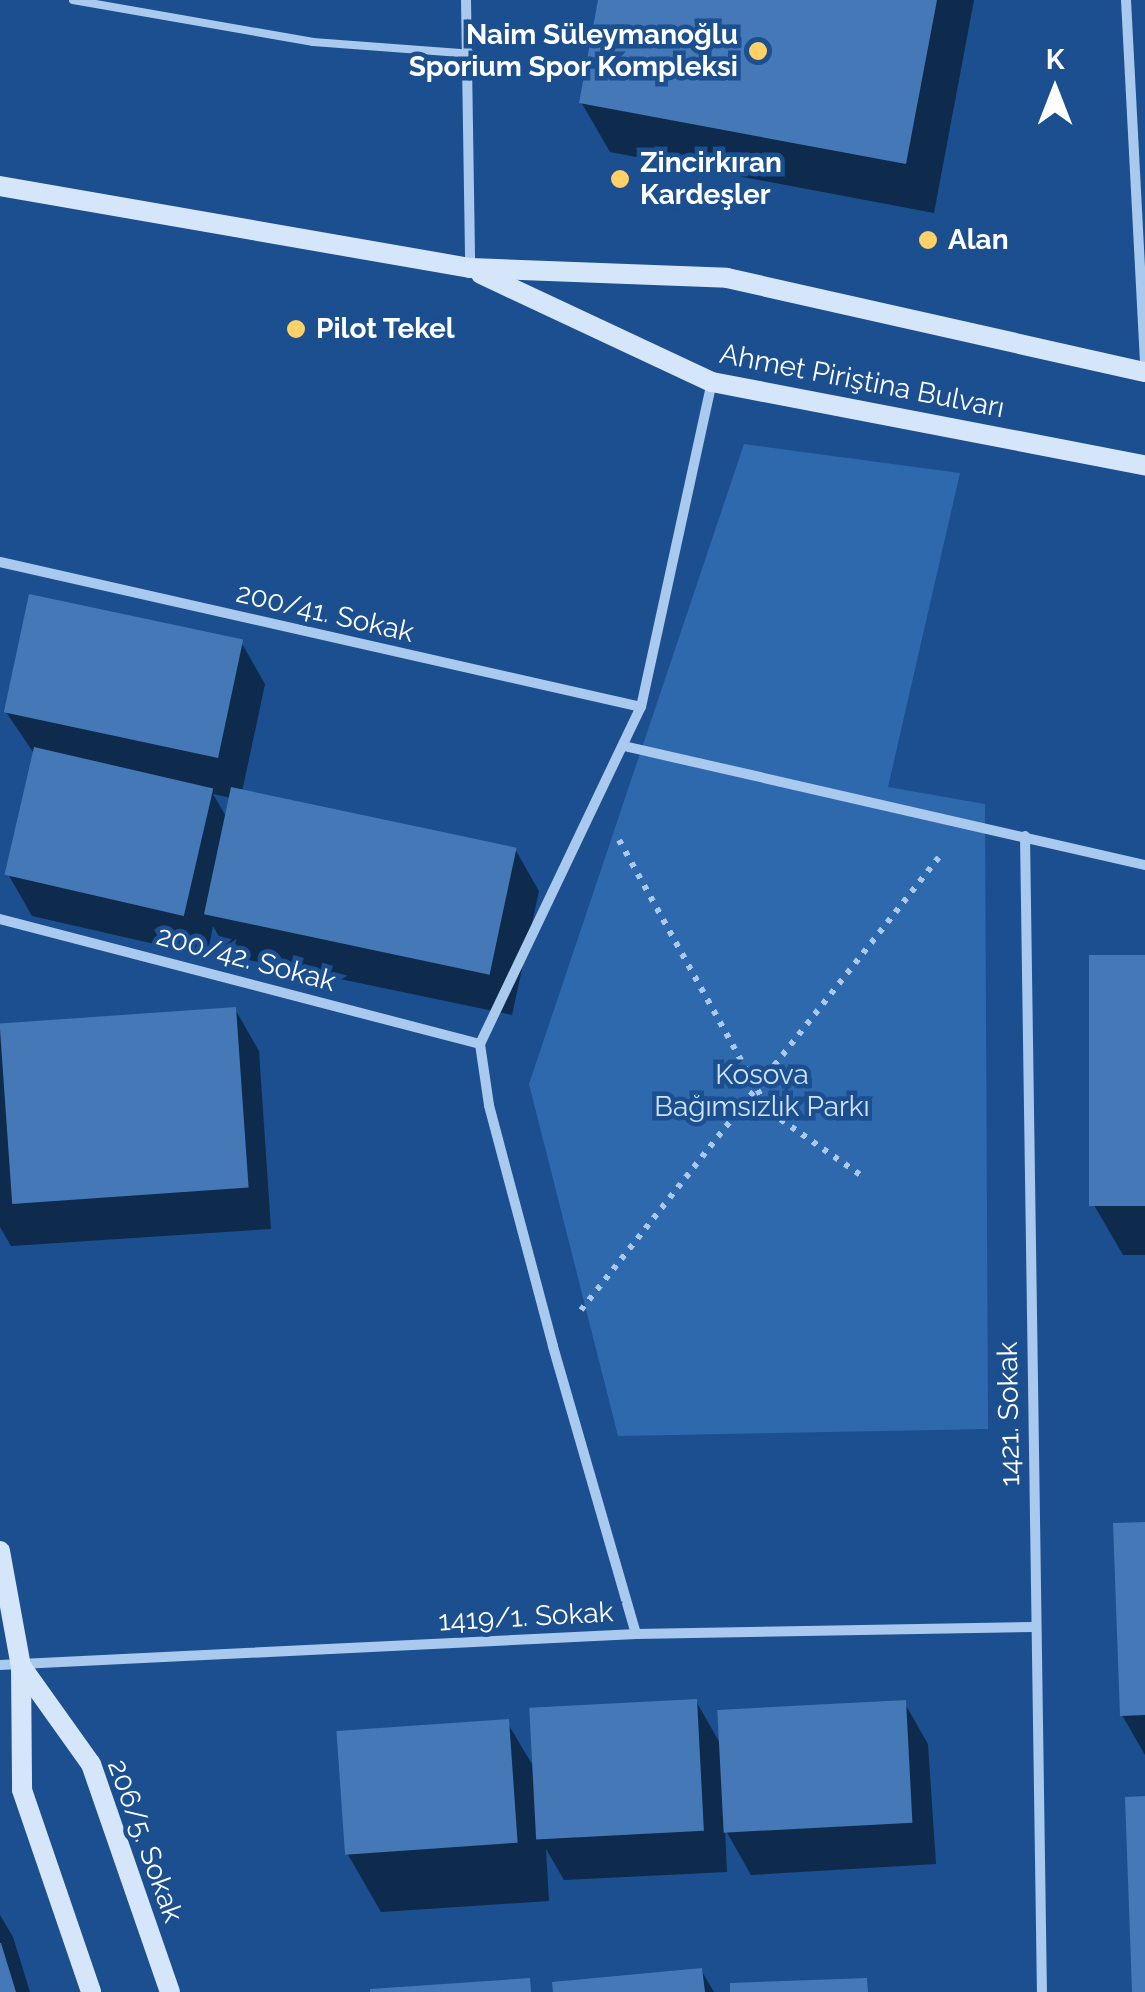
<!DOCTYPE html>
<html>
<head>
<meta charset="utf-8">
<style>
  body { margin:0 }
  #map { position:relative; width:1145px; height:1992px; overflow:hidden; background:#1b4f8f; font-family:Raleway,sans-serif }
  div>[style] { position:absolute }
  .green>* { inset:0; background:#2e69ad }
  .shadow>* { inset:0; background:#0007 }
  .building>* { inset:0; background:#4478b7; transform-origin:0 0 }
  .path>* { height:6px; margin-top:-3px; transform-origin:0; background:repeating-linear-gradient(90deg,#a9c9ee 0 5px,transparent 0 13px) }
  .lane>* { height:8px; margin:-4px; padding:0 4px; transform-origin:4px; border-radius:4px; background:#a9c9ee }
  .street>* { height:10px; margin:-5px; padding:0 5px; transform-origin:5px; border-radius:5px; background:#a9c9ee }
  .secondary>* { height:20px; margin:-10px; padding:0 10px; transform-origin:10px; border-radius:10px; background:#d6e6fa }
  .dots>* { width:28px; height:28px; translate:-50% -50%; box-sizing:border-box; border:5px solid #1b4f8f; border-radius:50% }
  span { translate:-50% -50%; white-space:nowrap; text-align:center; line-height:1.15; -webkit-text-stroke:9px #1b4f8f; paint-order:stroke }
  .poi-label { font-size:28px; color:#fff; font-weight:700 }
  .right { translate:-100% -50%; text-align:right }
  .left { translate:0 -50%; text-align:left }
  .street-label { font-size:28px; color:#fff }
  .park-label { font-size:28px; color:#cfe3fa }
  .north { position:absolute; left:1005px; top:40px; width:100px; height:100px; -webkit-text-stroke:8px #1b4f8f; paint-order:stroke; rotate:0deg; font-size:28px; font-weight:700; line-height:40px; text-align:center; color:#fff }
  .north::after { content:''; display:block; margin:auto; width:35px; height:45px; background:#fff; clip-path:polygon(50% 0,100% 100%,50% 72%,0 100%) }
</style>
</head>
<body>
<div id="map">
  <div class="green">
    <div style="clip-path:polygon(744px 444px,960px 473px,888px 787px,985px 804px,988px 1429px,618px 1436px,529px 1084px)"></div>
  </div>
  <div class="shadow">
    <div style="clip-path:polygon(601px 0,974px 0,934px 213px,610px 152px,581px 102px)"></div>
    <div style="clip-path:polygon(evenodd,241px 642px,265px 684px,242px 792px,515px 849px,539px 891px,512px 1015px,230px 956px,213px 926px,207px 956px,32px 916px,8px 874px,35px 755px,6px 712px,241px 642px,213px 794px,231px 798px,227px 818px,213px 794px)"></div>
    <div style="clip-path:polygon(1145px 957px,1145px 1255px,1123px 1255px,1094px 1205px)"></div>
    <div style="clip-path:polygon(235px 1009px,259px 1051px,271px 1229px,11px 1246px,0 1227px,0 1025px)"></div>
    <div style="clip-path:polygon(1145px 1524px,1145px 1755px,1122px 1715px)"></div>
    <div style="clip-path:polygon(696px 1701px,721px 1745px,904px 1702px,928px 1744px,936px 1864px,751px 1875px,725px 1829px,727px 1872px,564px 1880px,546px 1849px,549px 1901px,381px 1912px,347px 1853px,507px 1722px,536px 1771px)"></div>
    <div style="clip-path:polygon(0 1915px,13px 1937px,30px 1992px,0 1992px)"></div>
    <div style="clip-path:polygon(701px 1970px,714px 1992px,555px 1992px)"></div>
  </div>
  <div class="building">
    <div style="clip-path:polygon(598px 0,937px 0,906px 164px,579px 103px)"></div>
    <div style="left:29px;top:594px;width:219px;height:121px;rotate:12deg"></div>
    <div style="left:34px;top:747px;width:184px;height:131px;rotate:13deg"></div>
    <div style="left:231px;top:787px;width:292px;height:130px;rotate:12deg"></div>
    <div style="left:1145px;top:955px;width:251px;height:56px;rotate:90deg"></div>
    <div style="left:236px;top:1007px;width:181px;height:237px;rotate:86deg"></div>
    <div style="clip-path:polygon(1145px 1522px,1145px 1715px,1120px 1716px,1113px 1523px)"></div>
    <div style="left:697px;top:1699px;width:132px;height:168px;rotate:87deg"></div>
    <div style="left:906px;top:1700px;width:123px;height:189px;rotate:87deg"></div>
    <div style="left:509px;top:1719px;width:124px;height:173px;rotate:86deg"></div>
    <div style="clip-path:polygon(1145px 1796px,1145px 1992px,1132px 1992px,1125px 1797px)"></div>
    <div style="clip-path:polygon(0 1943px,1px 1943px,16px 1992px,0 1992px)"></div>
    <div style="clip-path:polygon(702px 1968px,705px 1992px,553px 1992px,552px 1982px)"></div>
    <div style="clip-path:polygon(530px 1978px,531px 1992px,370px 1992px,370px 1989px)"></div>
    <div style="clip-path:polygon(867px 1978px,868px 1992px,730px 1992px,730px 1983px)"></div>
  </div>
  <div class="path">
    <div style="left:619px;top:840px;width:311px;rotate:61deg"></div>
    <div style="left:770px;top:1112px;width:112px;rotate:34.8deg"></div>
    <div style="left:581px;top:1310px;width:577px;rotate:-51.68deg"></div>
  </div>
  <div class="lane">
    <div style="left:73px;top:0;width:244px;rotate:9.9deg"></div>
    <div style="left:313px;top:42px;width:158px;rotate:4.3deg"></div>
  </div>
  <div class="street">
    <div style="left:466px;top:0;width:268px;rotate:89.1deg"></div>
    <div style="left:1126px;top:0;width:362px;rotate:87deg"></div>
    <div style="left:0;top:562px;width:657px;rotate:12.75deg"></div>
    <div style="left:624px;top:746px;width:534px;rotate:12.87deg"></div>
    <div style="left:1025px;top:836px;width:1156px;rotate:89.16deg"></div>
    <div style="left:0;top:919px;width:496px;rotate:14.6deg"></div>
    <div style="left:636px;top:1634px;width:300px;rotate:-106.1deg"></div>
    <div style="left:553px;top:1346px;width:249px;rotate:-104.9deg"></div>
    <div style="left:489px;top:1105px;width:62px;rotate:-98.4deg"></div>
    <div style="left:480px;top:1044px;width:373px;rotate:-64.5deg"></div>
    <div style="left:641px;top:707px;width:333px;rotate:-77.7deg"></div>
    <div style="left:0;top:1665px;width:637px;rotate:-2.79deg"></div>
    <div style="left:636px;top:1634px;width:398px;rotate:-1deg"></div>
  </div>
  <div class="secondary">
    <div style="left:0;top:186px;width:477px;rotate:9.9deg"></div>
    <div style="left:470px;top:268px;width:257px;rotate:2.2deg"></div>
    <div style="left:727px;top:278px;width:428px;rotate:12.7deg"></div>
    <div style="left:481px;top:274px;width:255px;rotate:25.1deg"></div>
    <div style="left:712px;top:382px;width:441px;rotate:10.9deg"></div>
    <div style="left:0;top:1551px;width:117px;rotate:79.7deg"></div>
    <div style="left:21px;top:1666px;width:124px;rotate:89.5deg"></div>
    <div style="left:22px;top:1790px;width:213px;rotate:71.1deg"></div>
    <div style="left:21px;top:1666px;width:120px;rotate:54.5deg"></div>
    <div style="left:91px;top:1764px;width:241px;rotate:70.9deg"></div>
  </div>
  <div class="dots">
    <div style="left:758px;top:51px;background:#ffd166"></div>
    <div style="left:620px;top:179px;background:#ffd166"></div>
    <div style="left:928px;top:240px;background:#ffd166"></div>
    <div style="left:296px;top:329px;background:#ffd166"></div>
  </div>
  <div class="poi-label">
    <span class="right" style="left:738px;top:51px">Naim Süleymanoğlu<br>Sporium Spor Kompleksi</span>
    <span class="left" style="left:640px;top:179px">Zincirkıran<br>Kardeşler</span>
    <span class="left" style="left:948px;top:240px">Alan</span>
    <span class="left" style="left:316px;top:329px">Pilot Tekel</span>
  </div>
  <div class="street-label">
    <span style="left:862px;top:381px;rotate:11deg">Ahmet Piriştina Bulvarı</span>
    <span style="left:325px;top:613px;rotate:13deg">200/41. Sokak</span>
    <span style="left:246px;top:959px;rotate:15deg">200/42. Sokak</span>
    <span style="left:1009px;top:1414px;rotate:-91deg">1421. Sokak</span>
    <span style="left:526px;top:1617px;rotate:-3deg">1419/1. Sokak</span>
    <span style="left:145px;top:1841px;rotate:70deg">206/5. Sokak</span>
  </div>
  <div class="park-label">
    <span style="left:762px;top:1091px">Kosova<br>Bağımsızlık Parkı</span>
  </div>
  <div class="north">K</div>
</div>
</body>
</html>
